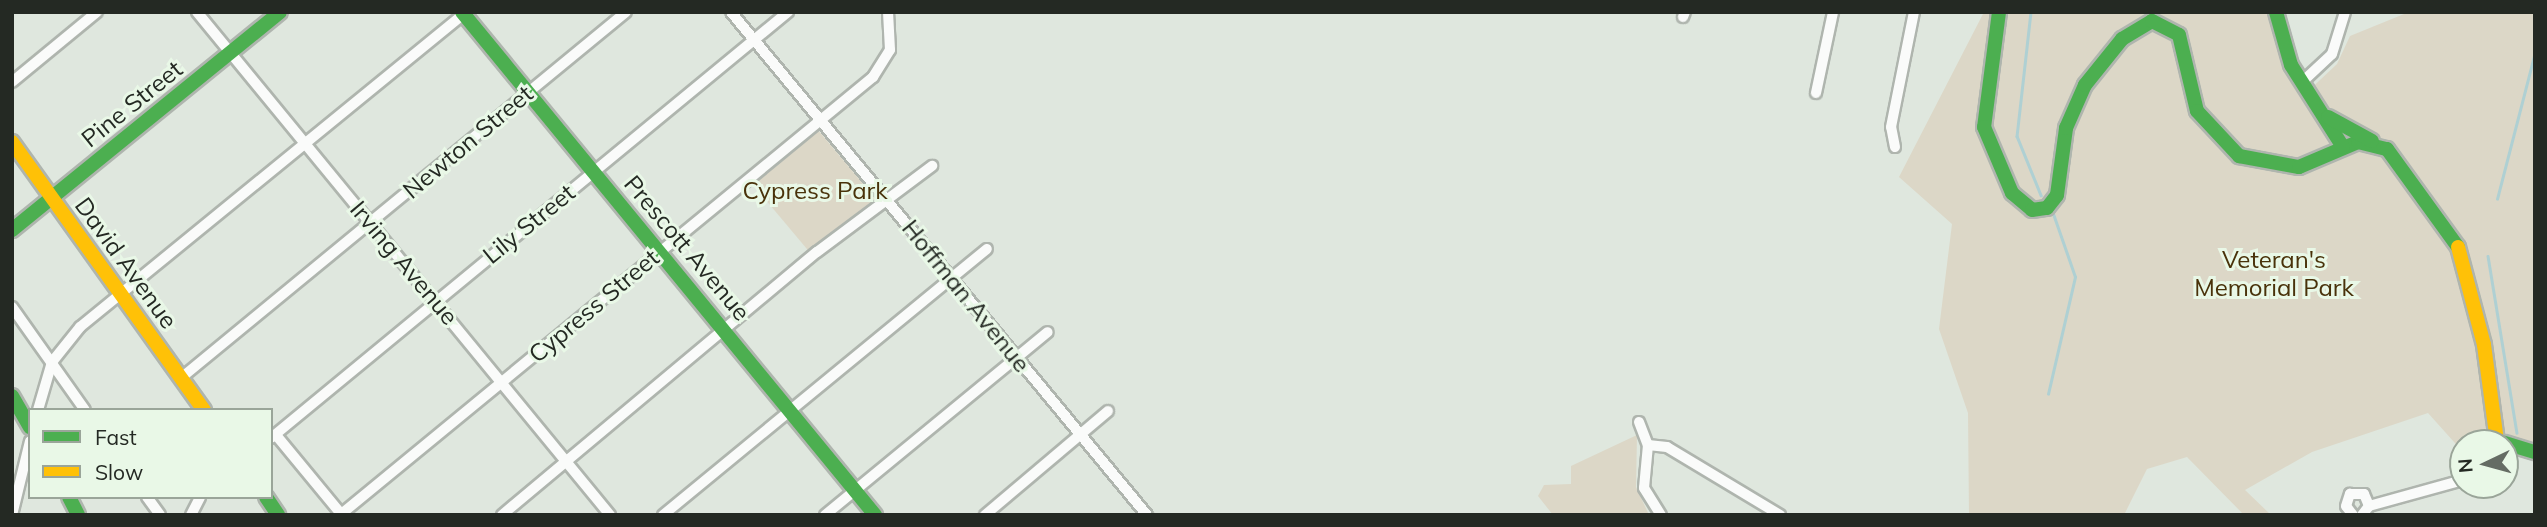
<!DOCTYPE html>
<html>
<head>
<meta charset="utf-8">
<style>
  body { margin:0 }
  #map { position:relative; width:2547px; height:527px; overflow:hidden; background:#dfe7de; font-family:Mulish,sans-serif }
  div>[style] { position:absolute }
  .green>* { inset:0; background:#dcd7c7; transform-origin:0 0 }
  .stream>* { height:2.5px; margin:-1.25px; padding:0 1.25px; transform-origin:1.25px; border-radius:1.25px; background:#afd0d3 }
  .roads { filter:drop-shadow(2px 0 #afb5ae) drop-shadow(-2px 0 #afb5ae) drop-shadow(0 2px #afb5ae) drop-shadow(0 -2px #afb5ae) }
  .street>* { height:10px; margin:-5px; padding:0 5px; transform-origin:5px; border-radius:5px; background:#fafbfa }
  .fast>* { height:14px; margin:-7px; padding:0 7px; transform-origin:7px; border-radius:7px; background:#4caf50 }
  .slow>* { height:14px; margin:-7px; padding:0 7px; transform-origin:7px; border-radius:7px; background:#ffc107 }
  span { translate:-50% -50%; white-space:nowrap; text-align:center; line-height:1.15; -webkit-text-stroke:6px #e9f8e7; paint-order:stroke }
  .street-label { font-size:24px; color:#242923 }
  .park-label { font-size:24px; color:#49320a }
  .frame { position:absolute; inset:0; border:14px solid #242923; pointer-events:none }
  .legend { position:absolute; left:28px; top:408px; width:245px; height:91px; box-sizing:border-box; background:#e9f8e7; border:2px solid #9aa599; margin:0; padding:9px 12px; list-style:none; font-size:21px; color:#242923 }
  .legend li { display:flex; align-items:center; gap:14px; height:35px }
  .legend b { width:35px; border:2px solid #9aa599 }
  .north { position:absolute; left:2449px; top:429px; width:70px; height:70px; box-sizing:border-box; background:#e9f8e7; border:2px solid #9aa599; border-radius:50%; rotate:265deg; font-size:19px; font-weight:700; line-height:28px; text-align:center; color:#242923 }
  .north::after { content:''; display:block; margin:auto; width:24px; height:32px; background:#656c64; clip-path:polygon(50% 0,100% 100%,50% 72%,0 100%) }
</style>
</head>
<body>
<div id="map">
  <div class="green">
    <div style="clip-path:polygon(1984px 12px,2271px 12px,2303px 96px,2337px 64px,2350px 36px,2409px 12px,2535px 12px,2535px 445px,2463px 443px,2463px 452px,2428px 413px,2312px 452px,2245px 490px,2271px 515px,2244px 515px,2187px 457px,2147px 469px,2124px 515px,1969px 515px,1968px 413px,1939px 329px,1952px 224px,1899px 177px)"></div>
    <div style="left:818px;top:130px;width:90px;height:85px;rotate:50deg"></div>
    <div style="clip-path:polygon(1637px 435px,1636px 487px,1649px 515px,1553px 515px,1538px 496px,1544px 485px,1571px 484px,1571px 466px)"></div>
  </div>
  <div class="stream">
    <div style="left:2031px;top:12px;width:125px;rotate:96.4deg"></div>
    <div style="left:2017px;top:136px;width:64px;rotate:67.9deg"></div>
    <div style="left:2497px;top:199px;width:152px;rotate:-75.5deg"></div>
    <div style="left:2488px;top:256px;width:179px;rotate:80.7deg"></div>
    <div style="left:2048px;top:394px;width:120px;rotate:-77deg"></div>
    <div style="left:2075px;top:277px;width:67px;rotate:-109.2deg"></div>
  </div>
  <div class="roads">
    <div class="street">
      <div style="left:197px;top:12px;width:651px;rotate:50.61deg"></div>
      <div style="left:731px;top:12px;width:653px;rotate:50.41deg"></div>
      <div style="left:1683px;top:17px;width:5px;rotate:-68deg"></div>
      <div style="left:12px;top:82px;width:110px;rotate:-39.5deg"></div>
      <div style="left:2301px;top:83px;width:42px;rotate:-43.1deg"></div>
      <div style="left:2332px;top:54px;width:44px;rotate:-72.8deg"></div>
      <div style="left:1816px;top:93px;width:83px;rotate:-78.1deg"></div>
      <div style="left:1895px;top:147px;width:20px;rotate:-101deg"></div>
      <div style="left:1891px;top:127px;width:117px;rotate:-78.7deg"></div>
      <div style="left:12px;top:307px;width:126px;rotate:54.7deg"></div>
      <div style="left:181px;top:378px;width:576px;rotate:-39.44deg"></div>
      <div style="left:38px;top:410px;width:50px;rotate:-73.7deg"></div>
      <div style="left:52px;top:362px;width:45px;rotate:-51.3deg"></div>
      <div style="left:80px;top:327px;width:498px;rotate:-39.2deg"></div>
      <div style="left:1639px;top:422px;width:25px;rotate:69deg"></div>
      <div style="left:1648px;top:445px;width:43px;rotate:95.3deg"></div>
      <div style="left:1644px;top:488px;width:32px;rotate:58deg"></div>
      <div style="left:276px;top:435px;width:104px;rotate:50.5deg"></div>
      <div style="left:271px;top:438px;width:670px;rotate:-39.49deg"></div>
      <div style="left:1648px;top:445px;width:19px;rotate:6deg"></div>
      <div style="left:1667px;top:447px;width:132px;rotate:31deg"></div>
      <div style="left:147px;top:497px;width:22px;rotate:54deg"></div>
      <div style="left:12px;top:515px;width:76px;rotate:-76.3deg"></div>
      <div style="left:191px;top:515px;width:20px;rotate:-63deg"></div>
      <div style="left:340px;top:515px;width:690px;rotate:-39.41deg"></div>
      <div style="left:873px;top:77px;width:32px;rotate:-58deg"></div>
      <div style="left:890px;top:50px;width:38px;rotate:-93deg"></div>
      <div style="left:502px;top:515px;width:410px;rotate:-39.9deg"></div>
      <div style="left:817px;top:252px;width:144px;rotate:-36.8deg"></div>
      <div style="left:663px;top:515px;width:419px;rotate:-39.4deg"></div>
      <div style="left:825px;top:515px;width:288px;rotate:-39.4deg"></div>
      <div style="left:985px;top:515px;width:161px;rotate:-40.2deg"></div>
      <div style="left:2353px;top:515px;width:11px;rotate:-128deg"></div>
      <div style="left:2346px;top:506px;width:13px;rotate:-72deg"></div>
      <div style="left:2350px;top:494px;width:14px"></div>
      <div style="left:2364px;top:494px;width:13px;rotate:67deg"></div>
      <div style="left:2362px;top:515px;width:11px;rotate:-52deg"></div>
      <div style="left:2369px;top:506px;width:98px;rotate:-15.5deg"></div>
    </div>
    <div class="fast">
      <div style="left:462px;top:12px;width:651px;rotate:50.61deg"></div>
      <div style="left:1999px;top:12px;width:116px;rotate:97.4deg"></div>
      <div style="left:1984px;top:127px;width:72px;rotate:67deg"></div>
      <div style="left:2012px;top:193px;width:26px;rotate:40deg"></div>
      <div style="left:2032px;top:210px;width:15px;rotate:-8deg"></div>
      <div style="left:2047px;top:208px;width:16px;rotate:-52deg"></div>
      <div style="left:2057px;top:195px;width:68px;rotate:-82.3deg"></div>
      <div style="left:2066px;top:128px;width:47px;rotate:-66.2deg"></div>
      <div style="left:2085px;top:85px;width:59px;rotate:-51.2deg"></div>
      <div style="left:2122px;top:39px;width:35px;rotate:-31deg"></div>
      <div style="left:2152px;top:21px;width:30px;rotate:27deg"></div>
      <div style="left:2179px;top:35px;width:78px;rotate:76.7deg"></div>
      <div style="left:2197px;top:111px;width:62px;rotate:47deg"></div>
      <div style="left:2239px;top:156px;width:61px;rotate:10.4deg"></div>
      <div style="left:2299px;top:167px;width:64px;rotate:-23deg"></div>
      <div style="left:2358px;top:142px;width:30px;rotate:14deg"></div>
      <div style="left:2387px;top:149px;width:121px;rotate:54.1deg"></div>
      <div style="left:2276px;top:12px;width:55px;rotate:74.2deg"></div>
      <div style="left:2291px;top:65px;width:97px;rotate:57.6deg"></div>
      <div style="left:2328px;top:117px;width:50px;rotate:28.6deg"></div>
      <div style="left:12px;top:230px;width:345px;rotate:-39.1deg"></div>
      <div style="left:12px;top:396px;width:36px;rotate:60deg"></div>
      <div style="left:2505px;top:443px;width:31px;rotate:17deg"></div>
      <div style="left:69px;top:497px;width:20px;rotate:63deg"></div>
      <div style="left:266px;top:497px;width:22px;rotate:56deg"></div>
    </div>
    <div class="slow">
      <div style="left:12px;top:142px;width:330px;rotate:54.4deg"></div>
      <div style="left:2458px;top:247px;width:101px;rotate:75.1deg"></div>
      <div style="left:2484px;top:345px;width:97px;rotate:82.3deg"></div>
    </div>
  </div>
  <div class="street-label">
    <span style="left:132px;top:104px;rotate:-39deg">Pine Street</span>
    <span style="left:468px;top:142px;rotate:-40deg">Newton Street</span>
    <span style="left:529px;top:224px;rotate:-39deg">Lily Street</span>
    <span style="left:687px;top:248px;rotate:50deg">Prescott Avenue</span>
    <span style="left:126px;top:263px;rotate:54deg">David Avenue</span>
    <span style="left:404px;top:263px;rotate:50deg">Irving Avenue</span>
    <span style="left:966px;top:296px;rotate:51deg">Hoffman Avenue</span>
    <span style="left:594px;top:306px;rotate:-40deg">Cypress Street</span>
  </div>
  <div class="park-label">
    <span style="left:815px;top:191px">Cypress Park</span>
    <span style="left:2274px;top:274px">Veteran's<br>Memorial Park</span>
  </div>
  <div class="frame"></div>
  <ul class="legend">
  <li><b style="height:9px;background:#4caf50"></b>Fast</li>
  <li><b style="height:9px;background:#ffc107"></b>Slow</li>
  </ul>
  <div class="north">N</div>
</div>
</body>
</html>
